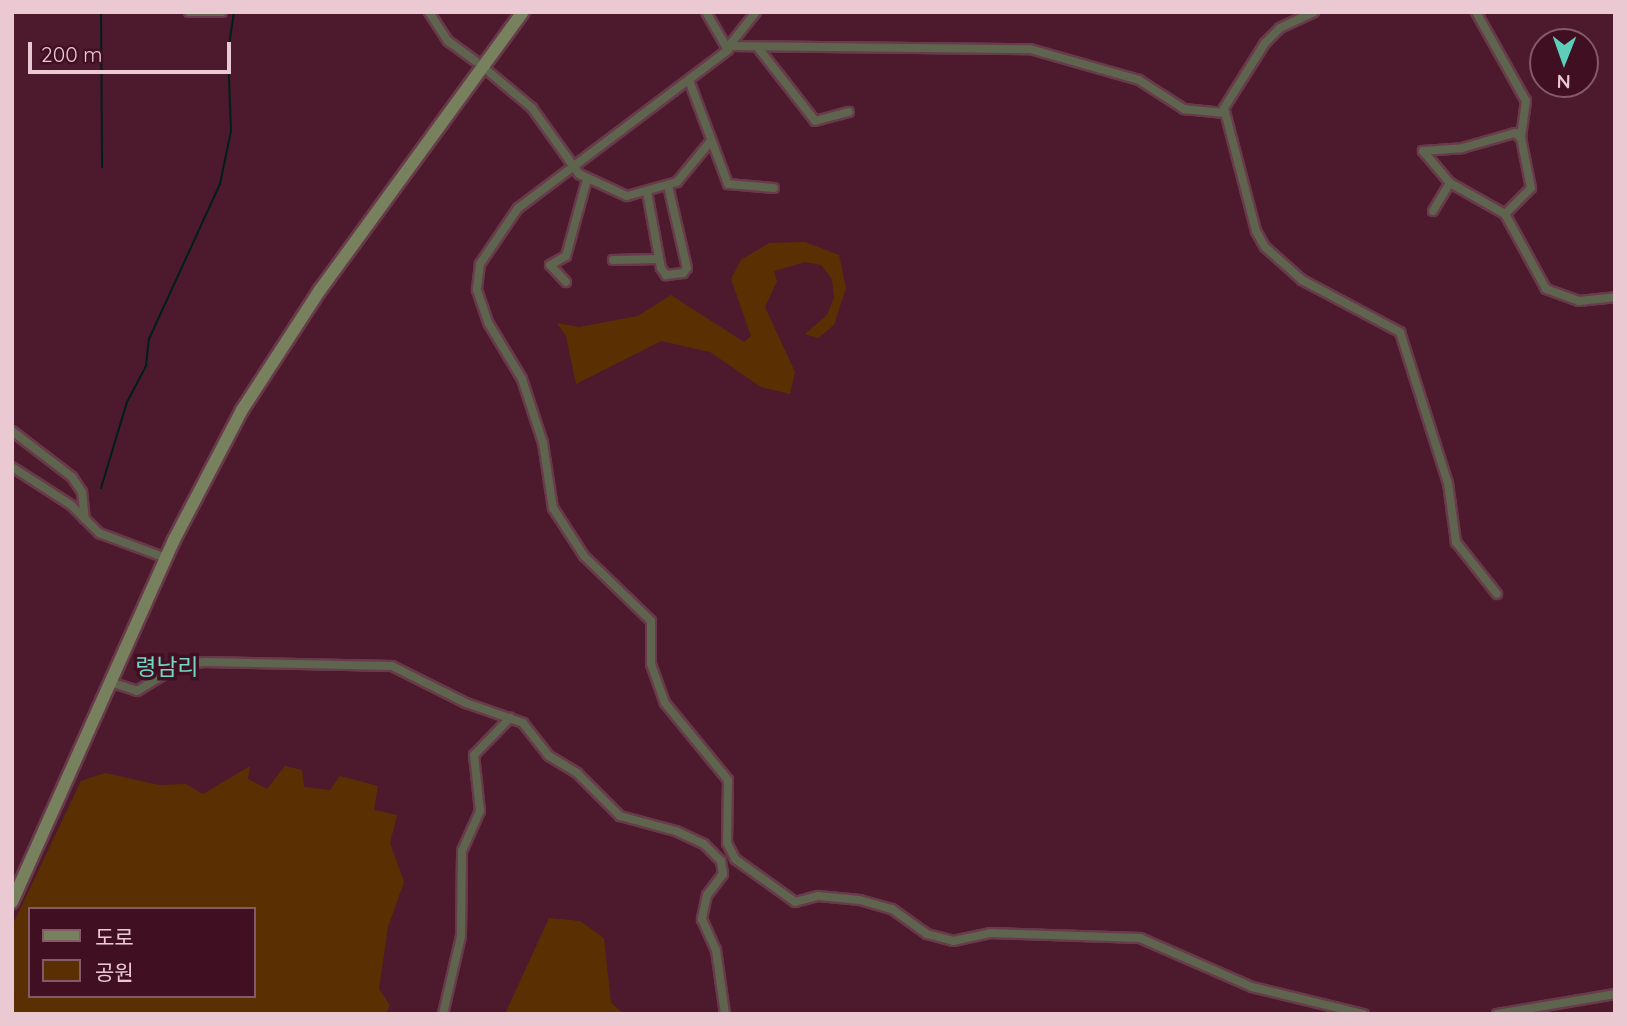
<!DOCTYPE html>
<html>
<head>
<meta charset="utf-8">
<style>
  body { margin:0 }
  #map { position:relative; width:1627px; height:1026px; overflow:hidden; background:#4c1a2c; font-family:Quicksand,"Noto Sans KR",sans-serif }
  div>[style] { position:absolute }
  .green>* { inset:0; background:#5a3003 }
  .stream>* { height:2px; margin:-1px; padding:0 1px; transform-origin:1px; border-radius:1px; background:#001f1a }
  .roads { filter:drop-shadow(2px 0 #683a4a) drop-shadow(-2px 0 #683a4a) drop-shadow(0 2px #683a4a) drop-shadow(0 -2px #683a4a) }
  .minor>* { height:8px; margin:-4px; padding:0 4px; transform-origin:4px; border-radius:4px; background:#5e644e }
  .secondary>* { height:12px; margin:-6px; padding:0 6px; transform-origin:6px; border-radius:6px; background:#78815e }
  span { translate:-50% -50%; white-space:nowrap; text-align:center; line-height:1.15; -webkit-text-stroke:7px #401022; paint-order:stroke }
  .quarter-label { font-size:23px; color:#72d8c5 }
  .frame { position:absolute; inset:0; border:14px solid #eac9d2; pointer-events:none }
  .legend { position:absolute; left:28px; top:907px; width:228px; height:91px; box-sizing:border-box; background:#401022; border:2px solid #845a68; margin:0; padding:9px 12px; list-style:none; font-size:21px; color:#eac9d2 }
  .legend li { display:flex; align-items:center; gap:14px; height:35px }
  .legend b { width:35px; border:2px solid #845a68 }
  .north { position:absolute; left:1529px; top:28px; width:70px; height:70px; box-sizing:border-box; background:#401022; border:2px solid #845a68; border-radius:50%; rotate:181deg; font-size:19px; font-weight:700; line-height:28px; text-align:center; color:#eac9d2 }
  .north::after { content:''; display:block; margin:auto; width:24px; height:32px; background:#5cceba; clip-path:polygon(50% 0,100% 100%,50% 72%,0 100%) }
  .scale { position:absolute; left:28px; top:42px; width:203px; height:32px; box-sizing:border-box; border:4px solid #eac9d2; border-top:0; padding-left:9px; font-size:21px; line-height:24px; white-space:nowrap; color:#eac9d2; -webkit-text-stroke:5px #401022; paint-order:stroke }
</style>
</head>
<body>
<div id="map">
  <div class="green">
    <div style="clip-path:polygon(805px 242px,839px 255px,846px 288px,834px 325px,818px 338px,805px 334px,827px 315px,834px 298px,832px 279px,821px 265px,805px 262px,774px 271px,777px 281px,765px 307px,795px 372px,790px 394px,761px 387px,710px 352px,661px 341px,576px 384px,566px 336px,557px 323px,579px 327px,638px 316px,671px 295px,744px 342px,751px 336px,731px 279px,741px 260px,769px 243px)"></div>
    <div style="clip-path:polygon(evenodd,250px 766px,248px 779px,267px 789px,285px 766px,302px 770px,304px 787px,330px 790px,340px 776px,378px 786px,374px 810px,397px 815px,390px 843px,404px 882px,388px 927px,379px 989px,390px 1005px,386px 1014px,12px 1014px,12px 926px,81px 781px,105px 773px,159px 785px,186px 784px,203px 794px,250px 766px,30px 909px,254px 909px,254px 996px,30px 996px,30px 909px)"></div>
    <div style="clip-path:polygon(549px 918px,580px 921px,604px 938px,611px 1003px,624px 1014px,505px 1014px)"></div>
  </div>
  <div class="stream">
    <div style="left:101px;top:12px;width:155px;rotate:89.6deg"></div>
    <div style="left:136px;top:12px;width:7px"></div>
    <div style="left:101px;top:488px;width:90px;rotate:-73.2deg"></div>
    <div style="left:127px;top:402px;width:41px;rotate:-62.2deg"></div>
    <div style="left:146px;top:366px;width:27px;rotate:-84deg"></div>
    <div style="left:149px;top:339px;width:170px;rotate:-65.4deg"></div>
    <div style="left:220px;top:184px;width:54px;rotate:-78.3deg"></div>
    <div style="left:231px;top:131px;width:79px;rotate:-92.2deg"></div>
    <div style="left:228px;top:52px;width:40px;rotate:-81.5deg"></div>
  </div>
  <div class="roads">
    <div class="minor">
      <div style="left:189px;top:12px;width:33px"></div>
      <div style="left:429px;top:12px;width:35px;rotate:57deg"></div>
      <div style="left:448px;top:41px;width:34px;rotate:36deg"></div>
      <div style="left:706px;top:12px;width:44px;rotate:59.9deg"></div>
      <div style="left:728px;top:50px;width:263px;rotate:143deg"></div>
      <div style="left:518px;top:208px;width:68px;rotate:124.2deg"></div>
      <div style="left:480px;top:264px;width:26px;rotate:97deg"></div>
      <div style="left:477px;top:290px;width:36px;rotate:71deg"></div>
      <div style="left:489px;top:324px;width:64px;rotate:59deg"></div>
      <div style="left:522px;top:379px;width:67px;rotate:71.8deg"></div>
      <div style="left:543px;top:443px;width:66px;rotate:81.3deg"></div>
      <div style="left:553px;top:508px;width:57px;rotate:57.1deg"></div>
      <div style="left:584px;top:556px;width:93px;rotate:44.1deg"></div>
      <div style="left:651px;top:621px;width:43px;rotate:90deg"></div>
      <div style="left:651px;top:664px;width:41px;rotate:70.3deg"></div>
      <div style="left:665px;top:703px;width:99px;rotate:50.7deg"></div>
      <div style="left:728px;top:780px;width:63px;rotate:90.9deg"></div>
      <div style="left:727px;top:843px;width:18px;rotate:63deg"></div>
      <div style="left:735px;top:859px;width:74px;rotate:35.6deg"></div>
      <div style="left:795px;top:902px;width:24px;rotate:-15deg"></div>
      <div style="left:818px;top:896px;width:42px;rotate:5.4deg"></div>
      <div style="left:860px;top:900px;width:33px;rotate:16deg"></div>
      <div style="left:892px;top:909px;width:43px;rotate:35.5deg"></div>
      <div style="left:927px;top:934px;width:27px;rotate:15deg"></div>
      <div style="left:953px;top:941px;width:38px;rotate:-12deg"></div>
      <div style="left:990px;top:933px;width:150px;rotate:1.9deg"></div>
      <div style="left:1140px;top:938px;width:122px;rotate:23.6deg"></div>
      <div style="left:1252px;top:987px;width:115px;rotate:13.6deg"></div>
      <div style="left:756px;top:12px;width:43px;rotate:128.5deg"></div>
      <div style="left:729px;top:46px;width:301px;rotate:0.6deg"></div>
      <div style="left:1030px;top:49px;width:113px;rotate:15.9deg"></div>
      <div style="left:1139px;top:80px;width:54px;rotate:32.8deg"></div>
      <div style="left:1184px;top:109px;width:40px;rotate:5.7deg"></div>
      <div style="left:1314px;top:12px;width:38px;rotate:155deg"></div>
      <div style="left:1280px;top:28px;width:21px;rotate:135deg"></div>
      <div style="left:1265px;top:43px;width:77px;rotate:122.2deg"></div>
      <div style="left:1224px;top:108px;width:127px;rotate:75.4deg"></div>
      <div style="left:1256px;top:231px;width:18px;rotate:61deg"></div>
      <div style="left:1265px;top:247px;width:50px;rotate:41.7deg"></div>
      <div style="left:1302px;top:280px;width:111px;rotate:28deg"></div>
      <div style="left:1400px;top:332px;width:158px;rotate:72.4deg"></div>
      <div style="left:1448px;top:483px;width:60px;rotate:82.3deg"></div>
      <div style="left:1456px;top:542px;width:66px;rotate:51.7deg"></div>
      <div style="left:1476px;top:12px;width:102px;rotate:60.7deg"></div>
      <div style="left:1526px;top:101px;width:37px;rotate:98deg"></div>
      <div style="left:1521px;top:138px;width:51px;rotate:78.7deg"></div>
      <div style="left:1531px;top:188px;width:37px;rotate:135deg"></div>
      <div style="left:1505px;top:214px;width:85px;rotate:61.3deg"></div>
      <div style="left:1546px;top:289px;width:35px;rotate:20deg"></div>
      <div style="left:1579px;top:301px;width:36px;rotate:-6deg"></div>
      <div style="left:759px;top:49px;width:91px;rotate:52.1deg"></div>
      <div style="left:815px;top:121px;width:35px;rotate:-15deg"></div>
      <div style="left:483px;top:67px;width:64px;rotate:39.9deg"></div>
      <div style="left:532px;top:108px;width:81px;rotate:54.5deg"></div>
      <div style="left:579px;top:174px;width:53px;rotate:24.6deg"></div>
      <div style="left:627px;top:196px;width:52px;rotate:-15.6deg"></div>
      <div style="left:677px;top:182px;width:52px;rotate:-50.5deg"></div>
      <div style="left:690px;top:83px;width:108px;rotate:69.4deg"></div>
      <div style="left:728px;top:184px;width:46px;rotate:5deg"></div>
      <div style="left:647px;top:192px;width:77px;rotate:79.6deg"></div>
      <div style="left:661px;top:268px;width:9px;rotate:54deg"></div>
      <div style="left:666px;top:275px;width:17px;rotate:-7deg"></div>
      <div style="left:683px;top:273px;width:6px;rotate:-51deg"></div>
      <div style="left:687px;top:268px;width:84px;rotate:-103deg"></div>
      <div style="left:1433px;top:211px;width:33px;rotate:-59deg"></div>
      <div style="left:1505px;top:214px;width:63px;rotate:-150.6deg"></div>
      <div style="left:1450px;top:183px;width:42px;rotate:-130.2deg"></div>
      <div style="left:1423px;top:151px;width:39px;rotate:-4deg"></div>
      <div style="left:1462px;top:148px;width:55px;rotate:-15.8deg"></div>
      <div style="left:1515px;top:133px;width:8px;rotate:40deg"></div>
      <div style="left:613px;top:260px;width:45px;rotate:-1.3deg"></div>
      <div style="left:566px;top:282px;width:23px;rotate:-133deg"></div>
      <div style="left:550px;top:265px;width:18px;rotate:-29deg"></div>
      <div style="left:566px;top:256px;width:80px;rotate:-74.7deg"></div>
      <div style="left:12px;top:431px;width:76px;rotate:37.5deg"></div>
      <div style="left:72px;top:477px;width:18px;rotate:56deg"></div>
      <div style="left:82px;top:492px;width:27px;rotate:84deg"></div>
      <div style="left:12px;top:467px;width:70px;rotate:32.8deg"></div>
      <div style="left:71px;top:505px;width:40px;rotate:45deg"></div>
      <div style="left:99px;top:533px;width:72px;rotate:20.5deg"></div>
      <div style="left:110px;top:682px;width:28px;rotate:18deg"></div>
      <div style="left:137px;top:691px;width:52px;rotate:-31.5deg"></div>
      <div style="left:181px;top:664px;width:24px;rotate:-5deg"></div>
      <div style="left:205px;top:662px;width:187px;rotate:1.2deg"></div>
      <div style="left:392px;top:666px;width:83px;rotate:26.6deg"></div>
      <div style="left:466px;top:703px;width:60px;rotate:19.3deg"></div>
      <div style="left:523px;top:723px;width:42px;rotate:51.8deg"></div>
      <div style="left:549px;top:756px;width:33px;rotate:31deg"></div>
      <div style="left:577px;top:773px;width:61px;rotate:45deg"></div>
      <div style="left:620px;top:816px;width:58px;rotate:15deg"></div>
      <div style="left:676px;top:831px;width:31px;rotate:25deg"></div>
      <div style="left:704px;top:844px;width:24px;rotate:45deg"></div>
      <div style="left:721px;top:861px;width:13px;rotate:81deg"></div>
      <div style="left:723px;top:874px;width:26px;rotate:127deg"></div>
      <div style="left:707px;top:895px;width:25px;rotate:102deg"></div>
      <div style="left:702px;top:919px;width:34px;rotate:66deg"></div>
      <div style="left:716px;top:950px;width:65px;rotate:82deg"></div>
      <div style="left:443px;top:1014px;width:80px;rotate:-77deg"></div>
      <div style="left:461px;top:936px;width:85px;rotate:-89.3deg"></div>
      <div style="left:462px;top:851px;width:44px;rotate:-65.8deg"></div>
      <div style="left:480px;top:811px;width:56px;rotate:-96.1deg"></div>
      <div style="left:474px;top:755px;width:52px;rotate:-45.8deg"></div>
      <div style="left:1497px;top:1014px;width:120px;rotate:-9.6deg"></div>
    </div>
    <div class="secondary">
      <div style="left:12px;top:902px;width:397px;rotate:-65.9deg"></div>
      <div style="left:174px;top:540px;width:147px;rotate:-62.4deg"></div>
      <div style="left:242px;top:410px;width:143px;rotate:-57deg"></div>
      <div style="left:320px;top:290px;width:344px;rotate:-53.9deg"></div>
    </div>
  </div>
  <div class="quarter-label">
    <span style="left:167px;top:667px">령남리</span>
  </div>
  <div class="frame"></div>
  <ul class="legend">
  <li><b style="height:9px;background:#78815e"></b>도로</li>
  <li><b style="height:19px;background:#5a3003"></b>공원</li>
  </ul>
  <div class="north">N</div>
  <div class="scale">200 m</div>
</div>
</body>
</html>
